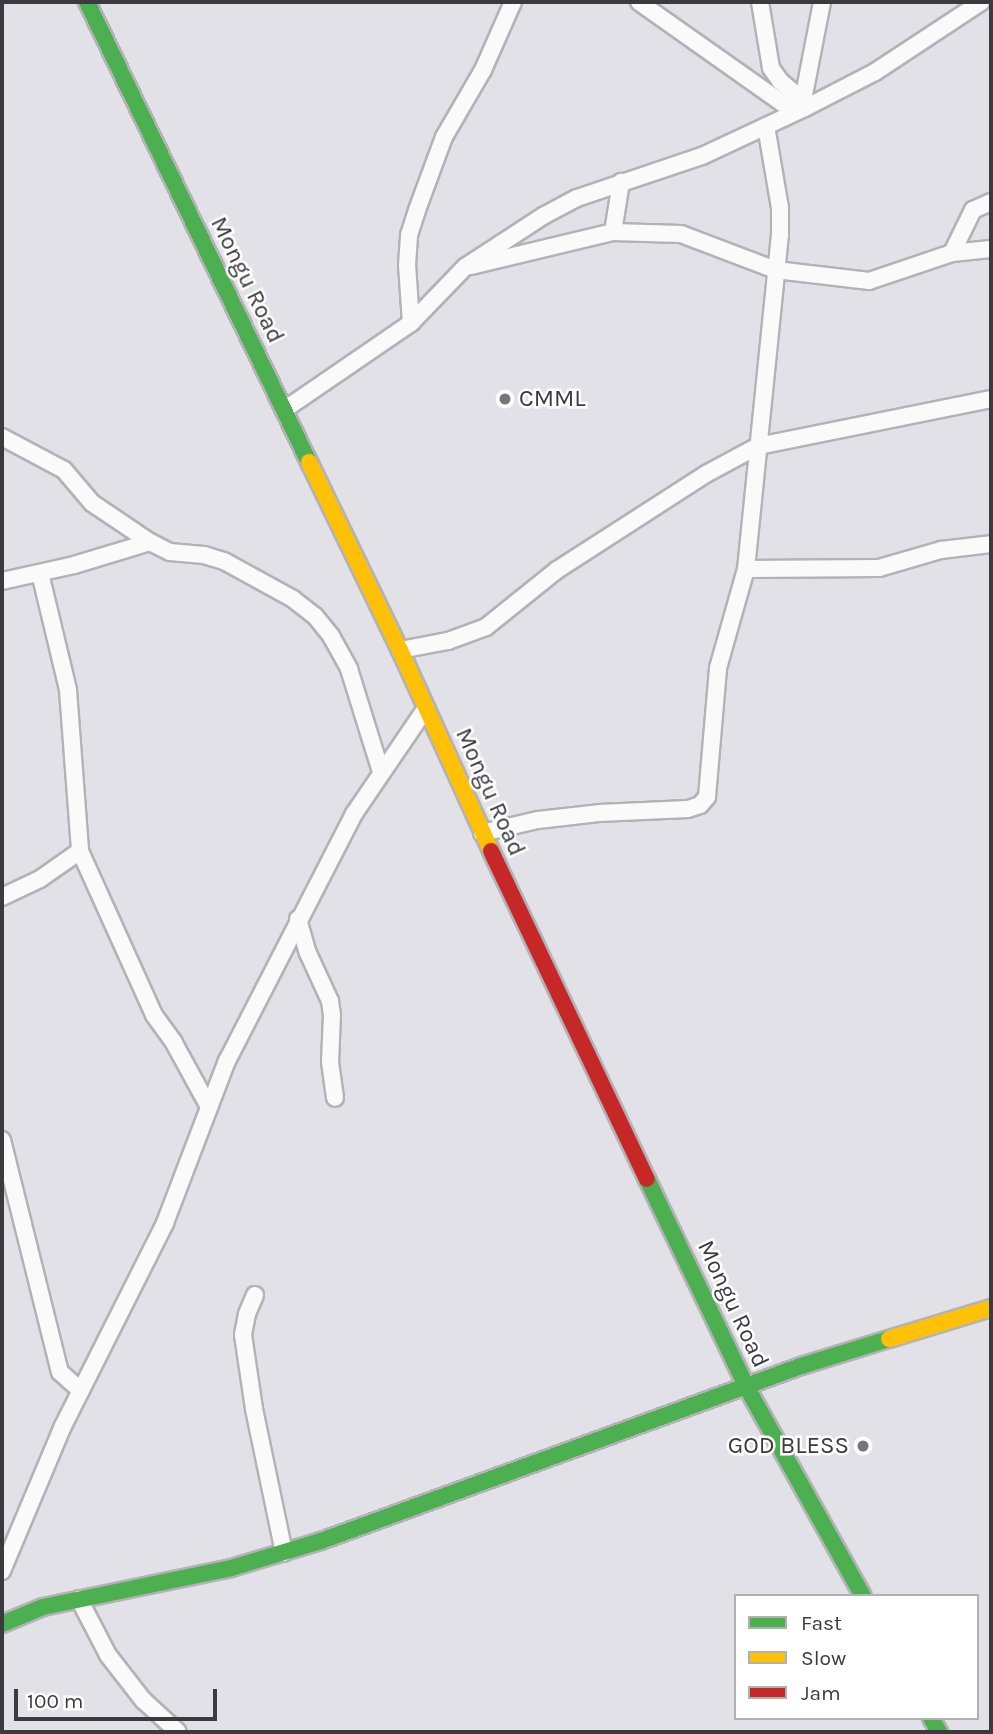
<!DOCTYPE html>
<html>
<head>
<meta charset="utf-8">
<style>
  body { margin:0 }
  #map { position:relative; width:993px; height:1734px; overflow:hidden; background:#e1e1e7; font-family:Karla,sans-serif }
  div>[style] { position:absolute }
  .roads { filter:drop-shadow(2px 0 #b2b2b7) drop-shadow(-2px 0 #b2b2b7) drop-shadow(0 2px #b2b2b7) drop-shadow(0 -2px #b2b2b7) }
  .street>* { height:16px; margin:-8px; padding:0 8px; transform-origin:8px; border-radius:8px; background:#fafafb }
  .fast>* { height:16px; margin:-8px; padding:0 8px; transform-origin:8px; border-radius:8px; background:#4caf50 }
  .slow>* { height:16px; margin:-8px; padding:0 8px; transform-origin:8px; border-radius:8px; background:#ffc107 }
  .jam>* { height:16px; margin:-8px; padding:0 8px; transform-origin:8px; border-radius:8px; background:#c62828 }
  .dots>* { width:19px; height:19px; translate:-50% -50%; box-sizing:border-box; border:4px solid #fff; border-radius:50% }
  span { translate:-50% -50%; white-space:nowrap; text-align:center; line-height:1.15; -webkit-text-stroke:5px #fff; paint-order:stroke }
  .street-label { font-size:24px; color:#3b3b3f }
  .poi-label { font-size:24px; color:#3b3b3f }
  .left { translate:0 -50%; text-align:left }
  .right { translate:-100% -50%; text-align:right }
  .frame { position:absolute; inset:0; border:4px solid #3b3b3f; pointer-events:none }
  .legend { position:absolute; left:734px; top:1594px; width:245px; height:126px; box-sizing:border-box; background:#fff; border:2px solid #b1b1b2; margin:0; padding:9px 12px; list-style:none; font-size:21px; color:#3b3b3f }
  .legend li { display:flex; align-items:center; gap:14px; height:35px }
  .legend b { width:35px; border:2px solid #b1b1b2 }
  .scale { position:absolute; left:14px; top:1689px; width:203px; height:32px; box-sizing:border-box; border:4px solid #3b3b3f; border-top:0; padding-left:9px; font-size:21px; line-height:24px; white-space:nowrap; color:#3b3b3f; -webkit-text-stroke:5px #fff; paint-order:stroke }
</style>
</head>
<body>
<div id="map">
  <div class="roads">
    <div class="street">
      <div style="left:639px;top:2px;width:191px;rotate:35.2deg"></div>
      <div style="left:760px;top:2px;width:67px;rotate:80.5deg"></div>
      <div style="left:771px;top:68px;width:16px;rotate:55deg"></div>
      <div style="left:780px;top:81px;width:30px;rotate:40deg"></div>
      <div style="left:803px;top:100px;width:8px;rotate:76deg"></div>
      <div style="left:803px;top:100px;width:100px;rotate:-79deg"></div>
      <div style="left:613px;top:232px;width:51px;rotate:-80.9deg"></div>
      <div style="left:952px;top:253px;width:48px;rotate:-64deg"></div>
      <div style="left:973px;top:210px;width:20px;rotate:-24deg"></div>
      <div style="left:471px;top:266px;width:146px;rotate:-13.5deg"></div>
      <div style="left:613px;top:232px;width:68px;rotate:1.7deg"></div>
      <div style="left:681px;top:234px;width:102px;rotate:20.8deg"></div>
      <div style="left:776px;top:270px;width:94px;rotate:6.7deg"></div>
      <div style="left:869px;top:281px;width:88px;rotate:-18.6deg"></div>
      <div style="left:952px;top:253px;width:39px;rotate:-6deg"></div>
      <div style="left:411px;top:323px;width:58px;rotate:-93.9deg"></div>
      <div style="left:407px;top:265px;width:30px;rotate:-86deg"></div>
      <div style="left:409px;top:235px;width:26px;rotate:-72deg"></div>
      <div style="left:417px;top:210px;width:78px;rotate:-69.7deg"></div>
      <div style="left:444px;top:137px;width:78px;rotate:-59.8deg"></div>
      <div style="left:483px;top:70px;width:74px;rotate:-66.2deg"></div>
      <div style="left:284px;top:410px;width:154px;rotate:-34.4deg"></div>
      <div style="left:411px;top:323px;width:78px;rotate:-46deg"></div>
      <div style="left:465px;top:267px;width:93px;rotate:-33.2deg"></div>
      <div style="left:543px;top:216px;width:38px;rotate:-28deg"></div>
      <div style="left:577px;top:198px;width:132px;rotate:-18.6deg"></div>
      <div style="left:702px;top:156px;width:114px;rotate:-25deg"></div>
      <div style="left:805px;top:108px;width:79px;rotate:-27.2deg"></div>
      <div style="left:875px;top:72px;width:127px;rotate:-33.4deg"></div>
      <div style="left:2px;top:437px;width:70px;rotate:28deg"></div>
      <div style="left:64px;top:470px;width:43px;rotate:49.7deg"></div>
      <div style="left:92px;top:503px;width:70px;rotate:33.9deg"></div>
      <div style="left:746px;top:569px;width:133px;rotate:-0.4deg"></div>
      <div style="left:879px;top:568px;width:65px;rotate:-16.2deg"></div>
      <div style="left:941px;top:550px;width:50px;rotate:-6.8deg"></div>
      <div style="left:40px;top:573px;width:120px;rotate:76.5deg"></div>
      <div style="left:68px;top:690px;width:161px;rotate:85.7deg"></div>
      <div style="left:80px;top:851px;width:180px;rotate:65.7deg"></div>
      <div style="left:154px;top:1015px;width:34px;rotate:54deg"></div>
      <div style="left:174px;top:1043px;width:73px;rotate:61.3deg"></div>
      <div style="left:2px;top:581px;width:74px;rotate:-12.5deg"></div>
      <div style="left:74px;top:565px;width:79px;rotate:-16.8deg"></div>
      <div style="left:150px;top:542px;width:22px;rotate:27deg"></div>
      <div style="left:170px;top:552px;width:34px;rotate:5deg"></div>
      <div style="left:204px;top:555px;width:21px;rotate:17deg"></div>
      <div style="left:224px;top:561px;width:79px;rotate:28.8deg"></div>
      <div style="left:293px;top:599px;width:28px;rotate:38deg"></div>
      <div style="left:315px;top:616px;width:26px;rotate:51deg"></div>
      <div style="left:331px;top:636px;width:38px;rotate:61deg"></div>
      <div style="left:349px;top:669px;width:108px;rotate:72.7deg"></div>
      <div style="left:400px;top:650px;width:49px;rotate:-10.6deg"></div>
      <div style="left:448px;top:641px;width:40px;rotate:-20.2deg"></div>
      <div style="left:486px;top:627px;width:91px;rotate:-38.8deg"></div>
      <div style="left:557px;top:570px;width:177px;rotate:-32.8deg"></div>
      <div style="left:706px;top:474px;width:59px;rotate:-28.3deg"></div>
      <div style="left:758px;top:446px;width:238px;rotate:-11.4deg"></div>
      <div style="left:482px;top:833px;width:57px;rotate:-13.1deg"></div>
      <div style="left:538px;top:820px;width:61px;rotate:-6.5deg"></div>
      <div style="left:599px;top:813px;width:89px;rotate:-2.6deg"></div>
      <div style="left:688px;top:809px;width:13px;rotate:-18deg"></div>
      <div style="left:700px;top:805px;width:11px;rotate:-49deg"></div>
      <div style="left:707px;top:797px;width:129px;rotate:-85.1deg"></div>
      <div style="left:718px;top:668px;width:103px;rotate:-74.2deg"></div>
      <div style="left:746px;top:569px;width:336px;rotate:-84.2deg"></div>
      <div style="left:780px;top:235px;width:27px;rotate:-90deg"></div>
      <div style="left:780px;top:208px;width:83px;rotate:-99.7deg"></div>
      <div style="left:2px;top:897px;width:42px;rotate:-25.3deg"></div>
      <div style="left:40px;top:879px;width:49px;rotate:-35deg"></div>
      <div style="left:298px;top:919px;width:35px;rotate:74deg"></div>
      <div style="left:308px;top:953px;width:53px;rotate:65.4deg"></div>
      <div style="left:330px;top:1001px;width:14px;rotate:82deg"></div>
      <div style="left:332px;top:1015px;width:47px;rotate:92.4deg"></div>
      <div style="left:330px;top:1062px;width:36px;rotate:82deg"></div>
      <div style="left:2px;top:1140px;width:239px;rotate:76deg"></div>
      <div style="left:60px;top:1372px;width:28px;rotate:42deg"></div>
      <div style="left:255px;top:1295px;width:21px;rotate:113deg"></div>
      <div style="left:247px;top:1314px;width:21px;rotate:101deg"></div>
      <div style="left:243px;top:1335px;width:75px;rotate:81.5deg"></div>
      <div style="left:254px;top:1409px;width:147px;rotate:78.2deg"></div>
      <div style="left:2px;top:1571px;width:157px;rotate:-67.2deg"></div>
      <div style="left:63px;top:1426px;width:227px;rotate:-63.3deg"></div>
      <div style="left:165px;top:1223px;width:173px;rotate:-69.1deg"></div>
      <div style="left:227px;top:1061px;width:278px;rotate:-62.8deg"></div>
      <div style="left:354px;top:814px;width:128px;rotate:-55.8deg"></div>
      <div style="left:79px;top:1599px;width:63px;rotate:62.6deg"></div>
      <div style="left:108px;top:1655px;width:57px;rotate:52.1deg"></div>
      <div style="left:143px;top:1700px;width:47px;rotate:42.4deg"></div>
    </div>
    <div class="fast">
      <div style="left:87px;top:2px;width:511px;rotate:64.24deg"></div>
      <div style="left:647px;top:1179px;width:229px;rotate:64.4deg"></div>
      <div style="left:746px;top:1386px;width:240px;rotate:60.9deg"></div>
      <div style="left:2px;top:1624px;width:44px;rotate:-22.5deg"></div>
      <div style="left:43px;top:1607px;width:192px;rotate:-11.7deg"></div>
      <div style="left:231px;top:1568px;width:94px;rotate:-16.7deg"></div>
      <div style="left:321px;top:1541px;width:511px;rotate:-20.03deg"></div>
      <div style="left:801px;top:1366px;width:92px;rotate:-17.1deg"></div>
      <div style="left:931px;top:1718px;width:16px;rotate:60deg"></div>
    </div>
    <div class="slow">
      <div style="left:309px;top:462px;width:209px;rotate:64.2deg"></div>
      <div style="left:400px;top:650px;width:221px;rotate:65.6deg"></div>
      <div style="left:889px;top:1339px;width:107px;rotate:-16.9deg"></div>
    </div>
    <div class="jam">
      <div style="left:491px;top:851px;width:363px;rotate:64.6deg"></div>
    </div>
  </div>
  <div class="dots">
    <div style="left:505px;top:399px;background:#75757a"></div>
    <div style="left:863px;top:1446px;background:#75757a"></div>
  </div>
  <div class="street-label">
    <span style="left:247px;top:280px;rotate:64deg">Mongu Road</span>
    <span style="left:490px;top:792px;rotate:66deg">Mongu Road</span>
    <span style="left:733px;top:1304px;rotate:65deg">Mongu Road</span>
  </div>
  <div class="poi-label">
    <span class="left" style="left:519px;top:399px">CMML</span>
    <span class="right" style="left:849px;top:1446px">GOD BLESS</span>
  </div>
  <div class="frame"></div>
  <ul class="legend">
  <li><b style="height:9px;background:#4caf50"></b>Fast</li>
  <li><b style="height:9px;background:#ffc107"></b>Slow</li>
  <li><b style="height:9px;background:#c62828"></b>Jam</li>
  </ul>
  <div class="scale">100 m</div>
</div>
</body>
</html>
